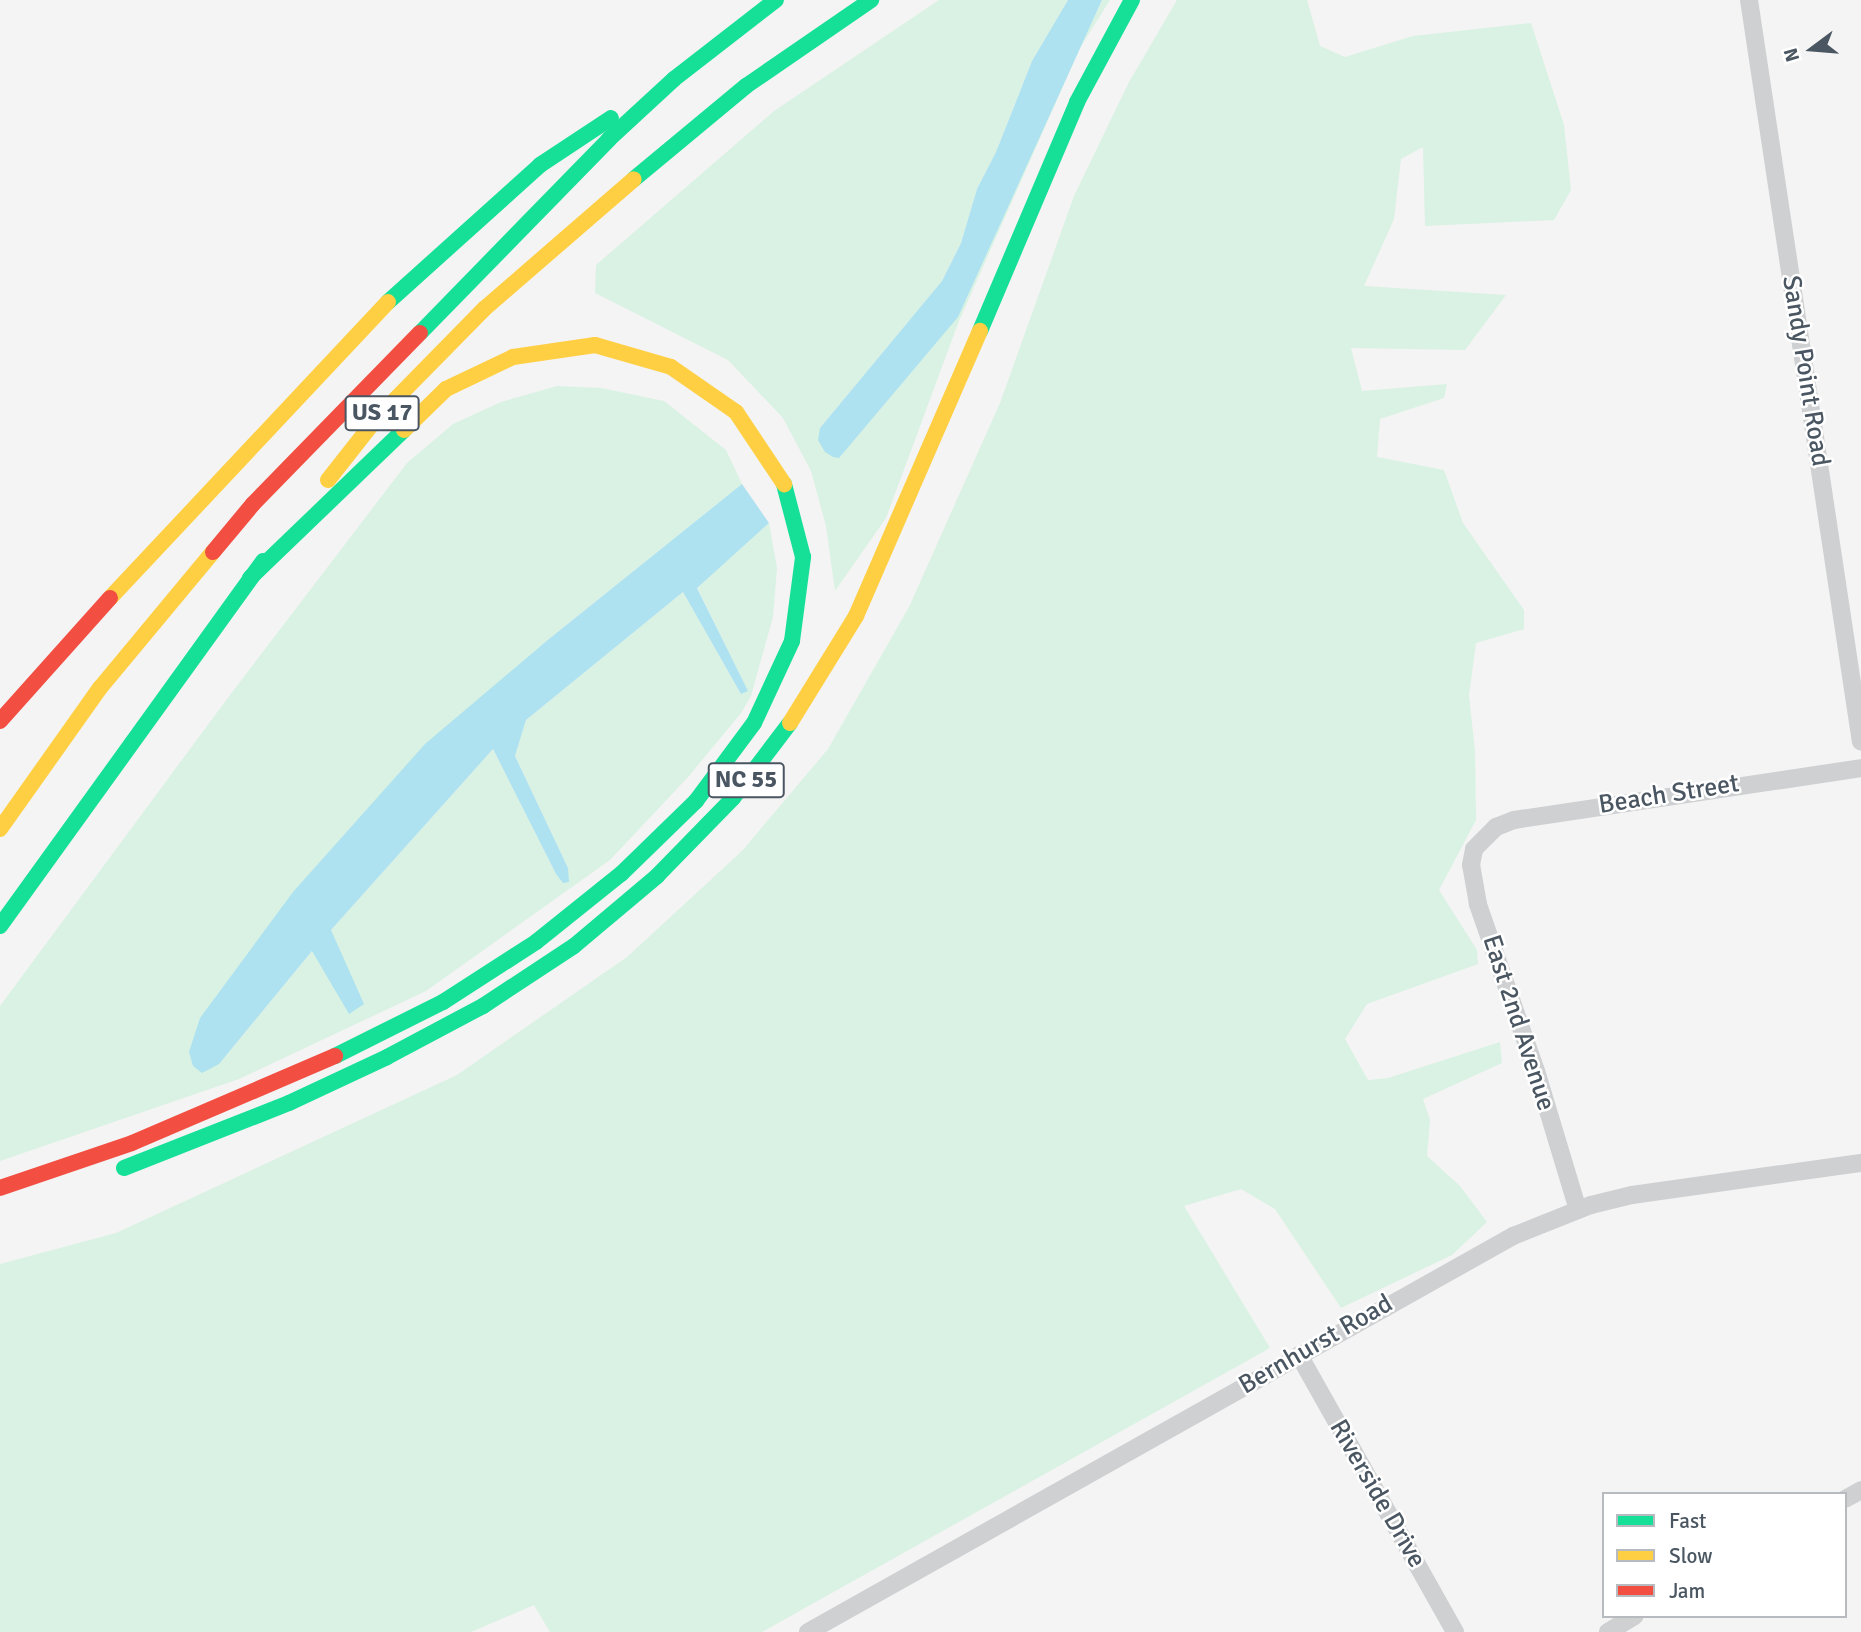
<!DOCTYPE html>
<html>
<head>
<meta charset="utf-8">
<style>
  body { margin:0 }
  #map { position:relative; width:1861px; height:1632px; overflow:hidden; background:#f4f4f4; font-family:Signika,sans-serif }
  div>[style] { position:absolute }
  .green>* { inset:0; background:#d9f2e3 }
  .water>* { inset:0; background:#aee2f0 }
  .street>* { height:18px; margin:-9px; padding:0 9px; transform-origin:9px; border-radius:9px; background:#ced0d2 }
  .fast>* { height:16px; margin:-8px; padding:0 8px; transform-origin:8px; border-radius:8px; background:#16e098 }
  .slow>* { height:16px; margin:-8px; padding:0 8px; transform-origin:8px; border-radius:8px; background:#ffcf43 }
  .jam>* { height:16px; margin:-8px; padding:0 8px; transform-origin:8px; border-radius:8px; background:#f24e42 }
  span { translate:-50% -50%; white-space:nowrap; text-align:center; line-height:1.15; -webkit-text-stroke:5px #fff; paint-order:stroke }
  .shield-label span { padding:2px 5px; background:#fff; border:2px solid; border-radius:5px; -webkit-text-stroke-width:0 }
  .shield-label { font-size:24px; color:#4a5661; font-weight:700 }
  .street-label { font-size:26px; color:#4a5661 }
  .legend { position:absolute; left:1602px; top:1492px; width:245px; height:126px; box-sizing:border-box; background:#fff; border:2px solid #b7bbc0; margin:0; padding:9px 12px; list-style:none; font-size:21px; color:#4a5661 }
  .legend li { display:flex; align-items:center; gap:14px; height:35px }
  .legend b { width:35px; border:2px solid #b7bbc0 }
  .north { position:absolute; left:1777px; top:14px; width:70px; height:70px; -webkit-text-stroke:5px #fff; paint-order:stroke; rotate:254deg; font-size:19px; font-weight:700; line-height:28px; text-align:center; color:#4a5661 }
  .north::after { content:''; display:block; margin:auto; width:24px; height:32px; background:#4a5661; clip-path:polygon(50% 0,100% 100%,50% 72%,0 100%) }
</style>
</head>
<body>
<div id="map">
  <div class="green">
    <div style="clip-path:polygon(939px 0,1068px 0,1032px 61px,996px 152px,977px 189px,961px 243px,942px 281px,820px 428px,840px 458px,1080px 48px,1102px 0,1110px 0,1080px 48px,959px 321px,886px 518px,835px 591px,826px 526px,811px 471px,783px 418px,728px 360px,595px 293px,596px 265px,774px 111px)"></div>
    <div style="clip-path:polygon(1177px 0,1307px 0,1320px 46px,1345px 57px,1413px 36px,1531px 23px,1564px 125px,1571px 190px,1554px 220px,1425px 226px,1423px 147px,1401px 159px,1394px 219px,1364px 286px,1506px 295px,1465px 350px,1351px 348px,1362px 391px,1447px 384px,1444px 398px,1380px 419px,1377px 457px,1444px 470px,1463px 523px,1524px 610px,1524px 629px,1476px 643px,1469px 695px,1475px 751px,1476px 820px,1439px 890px,1477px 950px,1478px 964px,1367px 1004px,1345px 1039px,1368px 1080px,1388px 1078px,1500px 1042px,1502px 1063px,1423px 1099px,1430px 1120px,1427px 1156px,1460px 1186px,1487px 1222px,1452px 1255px,1341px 1308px,1275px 1209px,1241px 1189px,1184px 1206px,1270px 1348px,762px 1632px,550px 1632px,534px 1605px,471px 1632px,0 1632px,0 1264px,116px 1233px,457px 1075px,627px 957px,742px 851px,828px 749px,909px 607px,1000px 403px,1074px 196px,1129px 82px)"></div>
    <div style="clip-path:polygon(557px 386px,601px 388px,664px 401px,726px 450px,742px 484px,549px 639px,219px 1064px,313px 950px,349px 1014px,331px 930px,493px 749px,556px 874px,568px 868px,515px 756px,526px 720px,683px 592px,741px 694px,747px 690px,697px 587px,769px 523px,777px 568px,773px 617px,751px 696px,741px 713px,689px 776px,610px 860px,426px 991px,239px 1079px,0 1161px,0 1006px,227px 699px,407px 463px,453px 424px,501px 402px)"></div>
  </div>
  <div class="water">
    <div style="clip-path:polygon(1068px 0,1102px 0,958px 317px,839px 458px,833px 457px,825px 452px,818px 440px,820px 428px,942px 281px,961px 243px,977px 189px,996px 152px,1032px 61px)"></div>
    <div style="clip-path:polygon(742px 484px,769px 523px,697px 588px,748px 691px,741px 694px,683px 592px,526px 720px,515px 756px,568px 868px,569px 882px,563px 883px,556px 874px,493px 749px,331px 930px,364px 1004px,349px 1014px,312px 951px,219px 1064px,202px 1073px,193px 1066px,189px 1052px,200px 1018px,293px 892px,425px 744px,549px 639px)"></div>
  </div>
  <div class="street">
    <div style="left:1749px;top:0;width:750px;rotate:81.42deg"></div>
    <div style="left:1578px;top:1210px;width:145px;rotate:-106.8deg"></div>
    <div style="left:1536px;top:1071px;width:177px;rotate:-109.2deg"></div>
    <div style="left:1478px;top:904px;width:40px;rotate:-100deg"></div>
    <div style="left:1471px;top:865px;width:16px;rotate:-79deg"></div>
    <div style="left:1474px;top:849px;width:31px;rotate:-45deg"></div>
    <div style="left:1496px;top:827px;width:19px;rotate:-21deg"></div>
    <div style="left:1514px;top:820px;width:351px;rotate:-8.5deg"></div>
    <div style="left:1299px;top:1355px;width:318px;rotate:60.6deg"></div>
    <div style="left:1845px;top:1499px;width:18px;rotate:-29deg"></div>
    <div style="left:808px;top:1632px;width:809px;rotate:-29.32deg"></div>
    <div style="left:1513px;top:1236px;width:84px;rotate:-21.7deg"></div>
    <div style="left:1591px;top:1205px;width:42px;rotate:-13.7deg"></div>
    <div style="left:1632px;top:1195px;width:231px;rotate:-8deg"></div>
    <div style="left:1608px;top:1632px;width:31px;rotate:-31deg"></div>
  </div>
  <div class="fast">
    <div style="left:634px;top:179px;width:146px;rotate:-39.7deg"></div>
    <div style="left:746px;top:86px;width:152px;rotate:-34.5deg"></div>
    <div style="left:388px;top:302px;width:205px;rotate:-42deg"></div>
    <div style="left:540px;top:165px;width:85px;rotate:-33.5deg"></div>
    <div style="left:980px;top:331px;width:249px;rotate:-67deg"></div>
    <div style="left:1077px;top:102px;width:116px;rotate:-61.7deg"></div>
    <div style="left:420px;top:333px;width:271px;rotate:-45.7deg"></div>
    <div style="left:609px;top:139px;width:88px;rotate:-42.7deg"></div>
    <div style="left:674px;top:79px;width:129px;rotate:-37.8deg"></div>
    <div style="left:250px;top:578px;width:214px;rotate:-43.9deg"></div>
    <div style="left:0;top:926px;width:450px;rotate:-54.2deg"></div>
    <div style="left:335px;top:1056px;width:121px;rotate:-26.6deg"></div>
    <div style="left:443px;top:1002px;width:111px;rotate:-32.8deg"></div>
    <div style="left:536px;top:942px;width:109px;rotate:-38.7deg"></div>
    <div style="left:621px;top:874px;width:105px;rotate:-44.2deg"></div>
    <div style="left:696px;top:801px;width:97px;rotate:-53.4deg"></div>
    <div style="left:754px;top:723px;width:90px;rotate:-65.1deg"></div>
    <div style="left:792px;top:641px;width:85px;rotate:-82.5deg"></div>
    <div style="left:803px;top:557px;width:75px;rotate:-104.6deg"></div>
    <div style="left:124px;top:1168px;width:177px;rotate:-21.5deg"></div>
    <div style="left:289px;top:1103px;width:108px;rotate:-25.1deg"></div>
    <div style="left:387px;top:1057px;width:109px;rotate:-28deg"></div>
    <div style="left:483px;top:1006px;width:109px;rotate:-33.4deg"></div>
    <div style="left:574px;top:946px;width:109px;rotate:-40.1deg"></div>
    <div style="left:657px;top:876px;width:109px;rotate:-45.7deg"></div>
    <div style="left:733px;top:798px;width:94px;rotate:-52.8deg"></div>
  </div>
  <div class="slow">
    <div style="left:404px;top:430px;width:59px;rotate:-44.3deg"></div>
    <div style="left:446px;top:389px;width:74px;rotate:-25.5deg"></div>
    <div style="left:513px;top:357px;width:83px;rotate:-8.3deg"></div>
    <div style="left:595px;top:345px;width:79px;rotate:16.1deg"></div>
    <div style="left:671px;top:367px;width:79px;rotate:34.7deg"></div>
    <div style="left:736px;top:412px;width:87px;rotate:56.3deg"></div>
    <div style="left:328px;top:480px;width:78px;rotate:-51.8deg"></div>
    <div style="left:376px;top:419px;width:154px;rotate:-45.5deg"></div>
    <div style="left:484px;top:309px;width:198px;rotate:-40.9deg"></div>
    <div style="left:110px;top:598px;width:406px;rotate:-46.8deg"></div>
    <div style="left:790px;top:723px;width:126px;rotate:-58.3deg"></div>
    <div style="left:856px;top:616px;width:311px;rotate:-66.5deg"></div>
    <div style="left:0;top:829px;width:173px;rotate:-54.7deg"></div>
    <div style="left:100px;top:688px;width:177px;rotate:-50.3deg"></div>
  </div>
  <div class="jam">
    <div style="left:213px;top:552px;width:62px;rotate:-50.2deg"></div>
    <div style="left:253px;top:504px;width:239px;rotate:-45.7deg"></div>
    <div style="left:0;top:721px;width:165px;rotate:-48.2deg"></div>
    <div style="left:0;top:1188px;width:139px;rotate:-18.8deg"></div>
    <div style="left:132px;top:1143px;width:221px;rotate:-23.2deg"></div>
  </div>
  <div class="shield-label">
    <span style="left:382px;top:413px">US 17</span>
    <span style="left:746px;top:780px">NC 55</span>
  </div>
  <div class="street-label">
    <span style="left:1805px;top:371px;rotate:81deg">Sandy Point Road</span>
    <span style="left:1669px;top:795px;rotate:-9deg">Beach Street</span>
    <span style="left:1518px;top:1023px;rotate:72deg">East 2nd Avenue</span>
    <span style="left:1316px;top:1345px;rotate:-30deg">Bernhurst Road</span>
    <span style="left:1377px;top:1494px;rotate:60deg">Riverside Drive</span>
  </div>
  <ul class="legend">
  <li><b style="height:9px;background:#16e098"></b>Fast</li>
  <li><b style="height:9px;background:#ffcf43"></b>Slow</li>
  <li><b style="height:9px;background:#f24e42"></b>Jam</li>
  </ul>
  <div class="north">N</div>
</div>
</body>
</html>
